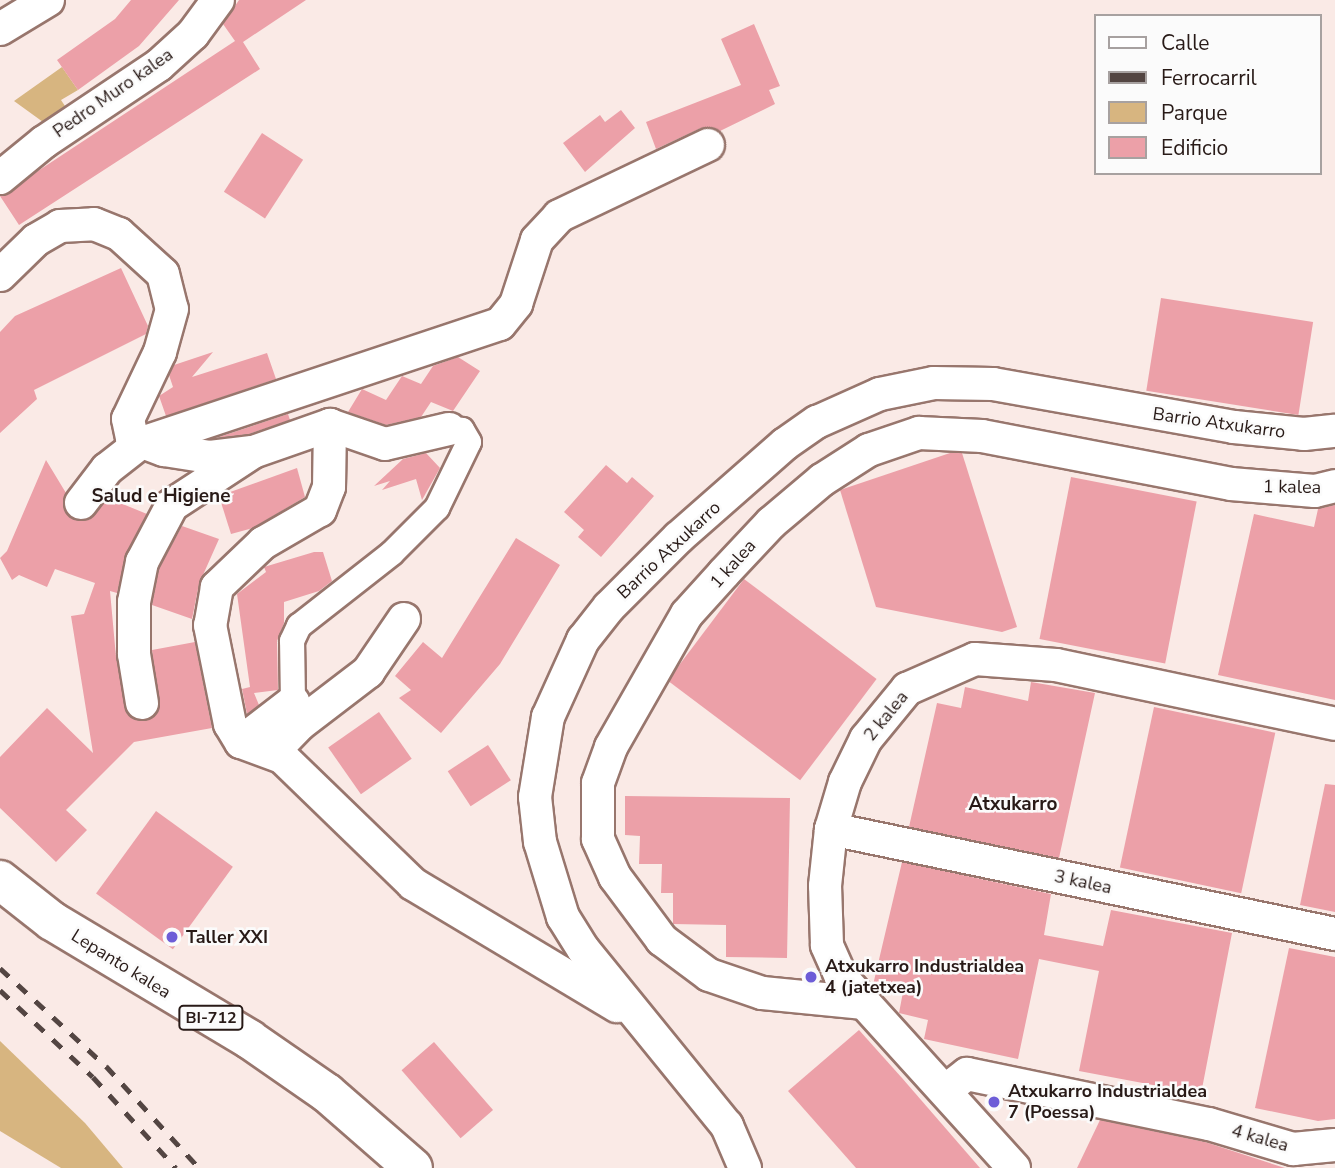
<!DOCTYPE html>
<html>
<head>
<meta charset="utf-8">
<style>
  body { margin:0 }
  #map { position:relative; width:1335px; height:1168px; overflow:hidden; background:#faeae6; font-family:"Nunito Sans",sans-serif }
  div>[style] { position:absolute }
  .green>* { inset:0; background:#d7b580 }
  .building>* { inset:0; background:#eca0a8; transform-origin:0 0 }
  .roads { filter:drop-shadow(2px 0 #98766d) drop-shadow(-2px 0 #98766d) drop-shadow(0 2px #98766d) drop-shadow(0 -2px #98766d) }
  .pedestrian>* { height:24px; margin:-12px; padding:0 12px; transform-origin:12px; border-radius:12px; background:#fff }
  .minor>* { height:32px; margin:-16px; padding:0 16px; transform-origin:16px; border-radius:16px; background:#fff }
  .primary>* { height:38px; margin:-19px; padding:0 19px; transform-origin:19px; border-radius:19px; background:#fff }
  .rail>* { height:5px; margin-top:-2.5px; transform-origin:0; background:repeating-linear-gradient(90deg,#534542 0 12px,transparent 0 24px) }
  .dots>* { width:19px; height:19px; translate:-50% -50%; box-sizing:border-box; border:4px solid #fbfbfb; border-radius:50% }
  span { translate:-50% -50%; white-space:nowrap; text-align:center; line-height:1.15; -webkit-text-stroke:5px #fbfbfb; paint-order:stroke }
  .shield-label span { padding:2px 5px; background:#fbfbfb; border:2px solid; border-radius:5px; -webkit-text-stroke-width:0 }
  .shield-label { font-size:16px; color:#281a17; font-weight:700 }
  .street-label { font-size:18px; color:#281a17 }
  .poi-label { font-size:18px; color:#281a17; font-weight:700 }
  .left { translate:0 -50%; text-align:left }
  .neighbourhood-label { font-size:19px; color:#281a17; font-weight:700 }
  .legend { position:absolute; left:1094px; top:14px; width:228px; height:161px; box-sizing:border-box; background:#fbfbfb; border:2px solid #a7a1a0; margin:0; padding:9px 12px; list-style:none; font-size:21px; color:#281a17 }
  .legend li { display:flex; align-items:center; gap:14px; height:35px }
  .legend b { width:35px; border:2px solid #a7a1a0 }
</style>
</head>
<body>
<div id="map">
  <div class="green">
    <div style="clip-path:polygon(62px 67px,78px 90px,61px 100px,65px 106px,43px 122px,14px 101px)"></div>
    <div style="clip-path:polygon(0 1041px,85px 1123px,123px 1168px,61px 1168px,0 1131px)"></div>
  </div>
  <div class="building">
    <div style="clip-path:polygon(131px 0,179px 0,139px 46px,78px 90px,57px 60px,115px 19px)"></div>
    <div style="clip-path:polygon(239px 0,306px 0,243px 42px,260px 69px,19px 225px,0 196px,235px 41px,223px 24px)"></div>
    <div style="clip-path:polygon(754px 24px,780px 86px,769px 90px,775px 104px,720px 131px,701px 128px,656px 149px,646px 122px,741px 85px,721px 39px)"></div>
    <div style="clip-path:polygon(621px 110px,635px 128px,585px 172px,563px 143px,600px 115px,605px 122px)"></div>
    <div style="left:262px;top:133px;width:49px;height:70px;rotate:33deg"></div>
    <div style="clip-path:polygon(121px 268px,148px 326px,146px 334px,34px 390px,37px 399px,0 433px,0 332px,15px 316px)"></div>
    <div style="left:1161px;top:298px;width:154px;height:94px;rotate:9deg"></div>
    <div style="clip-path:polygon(213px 352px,192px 377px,267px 353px,276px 379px,166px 416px,159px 396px,173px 387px,169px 375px,174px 365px)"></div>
    <div style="clip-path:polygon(458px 357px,480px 371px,453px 411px,431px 402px,421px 417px,386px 425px,348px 412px,362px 389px,386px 400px,402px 376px,421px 384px,433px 366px)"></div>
    <div style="clip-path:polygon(288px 414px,290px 420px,249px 434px,216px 438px)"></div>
    <div style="clip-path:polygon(426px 453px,440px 468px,422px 500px,416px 479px,382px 490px,390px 481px,374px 486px,403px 459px)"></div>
    <div style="clip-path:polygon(950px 453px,962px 453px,1017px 627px,1002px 632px,876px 607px,840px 490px)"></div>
    <div style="clip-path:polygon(46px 460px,66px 493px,64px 509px,70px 518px,89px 520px,108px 498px,147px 514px,126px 554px,117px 593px,110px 591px,116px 657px,127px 714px,144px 721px,159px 710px,152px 650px,195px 642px,212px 728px,134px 742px,66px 810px,87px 830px,56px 862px,0 808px,0 757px,47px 708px,93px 753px,71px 616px,84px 614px,95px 583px,55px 569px,47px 587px,19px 575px,12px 580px,0 558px,7px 551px)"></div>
    <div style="clip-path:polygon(606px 465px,627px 483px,632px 477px,654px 496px,601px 557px,578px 537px,584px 530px,564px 512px)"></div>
    <div style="clip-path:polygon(297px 468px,305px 497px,253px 528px,231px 534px,219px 496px)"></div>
    <div style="left:1071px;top:477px;width:128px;height:165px;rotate:11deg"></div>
    <div style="clip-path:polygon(1335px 505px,1335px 700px,1218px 675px,1254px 514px,1314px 527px,1318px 509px)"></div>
    <div style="clip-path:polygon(182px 526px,219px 539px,199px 584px,192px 619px,152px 605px,159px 568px)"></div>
    <div style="clip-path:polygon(516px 538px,560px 565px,500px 664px,441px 733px,399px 698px,411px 690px,395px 676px,423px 642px,442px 658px)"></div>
    <div style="clip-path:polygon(314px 552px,323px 552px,332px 581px,319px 591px,284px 602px,284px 623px,277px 641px,278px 690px,254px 693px,259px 705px,247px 714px,242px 689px,250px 687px,237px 594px,266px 572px,264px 567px)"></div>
    <div style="left:744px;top:579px;width:166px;height:127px;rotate:37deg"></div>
    <div style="clip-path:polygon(1031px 682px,1095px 693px,1059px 858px,909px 827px,937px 703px,961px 708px,965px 687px,1028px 701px)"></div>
    <div style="left:1154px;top:707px;width:124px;height:164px;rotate:12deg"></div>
    <div style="left:379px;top:712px;width:57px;height:62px;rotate:55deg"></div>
    <div style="left:488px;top:745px;width:42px;height:48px;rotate:57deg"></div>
    <div style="clip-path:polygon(1325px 784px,1335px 785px,1335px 912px,1300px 905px)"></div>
    <div style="clip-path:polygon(625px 796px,790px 798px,787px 958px,726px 957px,726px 925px,673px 924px,673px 893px,661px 893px,662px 864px,639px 864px,640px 836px,625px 835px)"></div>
    <div style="left:156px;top:811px;width:95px;height:102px;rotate:36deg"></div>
    <div style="clip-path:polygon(902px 862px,1051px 894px,1044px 935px,1103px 946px,1111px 910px,1232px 933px,1201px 1094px,1079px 1071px,1099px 971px,1039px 959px,1018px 1059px,924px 1039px,928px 1020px,899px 1013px,903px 992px,873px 985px)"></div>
    <div style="clip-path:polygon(1289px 948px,1335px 957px,1335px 1119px,1318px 1121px,1255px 1108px)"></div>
    <div style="clip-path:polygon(859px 1030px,902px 1078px,980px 1168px,856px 1168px,788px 1091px)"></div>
    <div style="left:434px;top:1042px;width:90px;height:43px;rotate:49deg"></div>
    <div style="clip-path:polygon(1100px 1120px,1205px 1142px,1285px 1168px,1077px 1168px)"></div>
  </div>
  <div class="roads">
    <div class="pedestrian">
      <div style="left:293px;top:702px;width:61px;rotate:-90.9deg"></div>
      <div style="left:292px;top:641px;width:17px;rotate:-65deg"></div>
      <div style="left:299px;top:626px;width:118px;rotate:-38.1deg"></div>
      <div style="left:392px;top:553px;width:64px;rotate:-45deg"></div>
      <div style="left:437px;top:508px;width:73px;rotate:-64.1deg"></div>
      <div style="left:469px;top:442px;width:14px;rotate:-120deg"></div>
      <div style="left:462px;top:430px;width:13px;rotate:-176deg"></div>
    </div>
    <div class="minor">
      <div style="left:0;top:29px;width:56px;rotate:-31.1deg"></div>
      <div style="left:0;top:178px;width:57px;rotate:-39.3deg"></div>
      <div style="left:44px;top:142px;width:138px;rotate:-33.8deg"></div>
      <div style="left:159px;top:65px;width:46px;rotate:-42.4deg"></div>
      <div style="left:193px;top:34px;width:42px;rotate:-53.7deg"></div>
      <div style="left:0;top:275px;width:50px;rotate:-44.2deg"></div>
      <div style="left:36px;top:240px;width:28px;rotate:-30deg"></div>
      <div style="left:60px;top:226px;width:34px;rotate:-3deg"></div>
      <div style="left:94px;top:224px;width:27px;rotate:22deg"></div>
      <div style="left:119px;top:234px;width:59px;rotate:42.3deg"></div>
      <div style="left:163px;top:274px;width:36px;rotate:76deg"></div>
      <div style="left:172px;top:309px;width:45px;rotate:105.6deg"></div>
      <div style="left:160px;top:352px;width:74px;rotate:115.5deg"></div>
      <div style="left:128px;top:419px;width:19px;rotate:78deg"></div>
      <div style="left:132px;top:438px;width:34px;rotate:21deg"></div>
      <div style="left:164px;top:450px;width:47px;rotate:8.7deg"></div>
      <div style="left:210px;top:457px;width:38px;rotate:-7deg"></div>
      <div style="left:330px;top:425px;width:62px;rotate:90.9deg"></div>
      <div style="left:329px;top:487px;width:25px;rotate:111deg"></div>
      <div style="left:320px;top:510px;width:66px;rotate:149.9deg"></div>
      <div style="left:263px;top:543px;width:64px;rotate:136.3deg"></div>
      <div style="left:217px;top:587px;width:39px;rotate:100deg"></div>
      <div style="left:210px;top:625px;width:101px;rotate:78.6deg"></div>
      <div style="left:230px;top:724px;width:21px;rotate:59deg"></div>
      <div style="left:241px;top:742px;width:44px;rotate:20.1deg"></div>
      <div style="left:282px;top:757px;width:182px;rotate:44.1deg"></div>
      <div style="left:413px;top:884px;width:238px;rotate:30.9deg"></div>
      <div style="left:81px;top:503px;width:43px;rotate:-52.6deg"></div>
      <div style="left:107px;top:469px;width:41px;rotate:-38deg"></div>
      <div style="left:139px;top:444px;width:380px;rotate:-18.4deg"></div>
      <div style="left:500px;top:324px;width:26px;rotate:-51deg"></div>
      <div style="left:516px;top:304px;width:67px;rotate:-71.8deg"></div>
      <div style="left:537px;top:240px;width:33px;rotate:-47deg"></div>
      <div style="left:559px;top:216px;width:165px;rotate:-25.5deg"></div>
      <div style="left:142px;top:703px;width:50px;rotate:-99.3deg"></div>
      <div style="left:134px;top:654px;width:52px;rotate:-90deg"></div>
      <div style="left:134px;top:602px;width:41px;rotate:-78.7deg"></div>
      <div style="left:142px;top:562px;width:64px;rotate:-62.2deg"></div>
      <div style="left:172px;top:505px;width:97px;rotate:-33.2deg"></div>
      <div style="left:253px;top:452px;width:82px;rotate:-19.3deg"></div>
      <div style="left:330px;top:425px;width:58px;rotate:19.1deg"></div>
      <div style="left:385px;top:444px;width:66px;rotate:-13.2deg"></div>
      <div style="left:241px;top:742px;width:66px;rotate:-37.6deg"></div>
      <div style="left:273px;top:752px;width:39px;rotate:-46deg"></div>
      <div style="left:300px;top:724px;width:86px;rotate:-37.4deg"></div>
      <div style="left:368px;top:672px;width:64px;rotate:-55.8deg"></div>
      <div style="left:831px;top:829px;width:515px;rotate:11.77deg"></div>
      <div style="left:864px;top:1003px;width:102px;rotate:-174.4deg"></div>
      <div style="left:762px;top:993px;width:56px;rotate:-161.2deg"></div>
      <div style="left:709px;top:975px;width:59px;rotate:-143.3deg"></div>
      <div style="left:662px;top:940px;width:79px;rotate:-126.7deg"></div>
      <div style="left:615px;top:877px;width:42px;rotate:-114.1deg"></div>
      <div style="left:598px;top:839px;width:56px;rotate:-90deg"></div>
      <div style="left:598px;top:783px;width:38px;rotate:-70deg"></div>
      <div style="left:611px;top:747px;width:153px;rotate:-60.3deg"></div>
      <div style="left:687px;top:614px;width:55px;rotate:-47.9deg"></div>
      <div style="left:724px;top:573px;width:69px;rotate:-46.8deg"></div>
      <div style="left:771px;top:523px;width:67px;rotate:-40.1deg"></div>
      <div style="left:822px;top:480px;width:56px;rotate:-32.6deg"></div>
      <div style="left:869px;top:450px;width:53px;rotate:-18.8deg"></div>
      <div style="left:919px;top:433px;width:63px;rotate:2.7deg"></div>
      <div style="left:982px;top:436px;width:254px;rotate:10.9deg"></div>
      <div style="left:1231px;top:484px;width:84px;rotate:4.8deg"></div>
      <div style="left:1315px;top:491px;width:21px;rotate:-14deg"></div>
      <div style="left:945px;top:1091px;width:28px;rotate:-38deg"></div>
      <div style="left:967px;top:1074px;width:247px;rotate:11.7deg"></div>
      <div style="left:1209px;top:1124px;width:88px;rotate:16.6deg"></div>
      <div style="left:1293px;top:1149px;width:42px;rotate:-5.4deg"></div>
      <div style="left:745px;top:1168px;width:46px;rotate:-113.2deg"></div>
      <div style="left:727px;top:1126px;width:228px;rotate:-129.1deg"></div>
      <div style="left:583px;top:949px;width:38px;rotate:-122deg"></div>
      <div style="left:563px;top:917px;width:78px;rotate:-107deg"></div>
      <div style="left:540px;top:842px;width:45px;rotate:-96.3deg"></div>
      <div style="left:535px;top:797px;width:81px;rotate:-80.8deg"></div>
      <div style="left:548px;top:717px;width:85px;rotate:-65.6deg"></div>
      <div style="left:583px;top:640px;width:42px;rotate:-51.8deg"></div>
      <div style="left:609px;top:607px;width:98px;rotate:-45deg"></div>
      <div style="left:678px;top:538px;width:142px;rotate:-41.3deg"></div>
      <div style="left:785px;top:444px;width:39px;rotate:-35deg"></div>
      <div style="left:817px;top:422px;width:69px;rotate:-24deg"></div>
      <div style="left:880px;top:394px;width:55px;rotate:-11.5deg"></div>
      <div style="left:934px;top:383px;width:59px;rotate:1deg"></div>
      <div style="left:993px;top:384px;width:245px;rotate:10.1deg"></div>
      <div style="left:1234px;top:427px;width:70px;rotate:5.7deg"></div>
      <div style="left:1304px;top:434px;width:31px;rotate:-6deg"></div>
      <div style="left:1014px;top:1168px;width:258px;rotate:-132.2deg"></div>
      <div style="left:841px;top:977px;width:35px;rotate:-114deg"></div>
      <div style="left:827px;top:945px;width:59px;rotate:-91.9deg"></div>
      <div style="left:825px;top:886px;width:57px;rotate:-84deg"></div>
      <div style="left:831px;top:829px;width:49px;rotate:-73.4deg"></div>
      <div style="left:845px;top:782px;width:48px;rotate:-64deg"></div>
      <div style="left:866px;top:739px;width:65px;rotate:-50.6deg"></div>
      <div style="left:907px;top:689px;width:74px;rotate:-23.8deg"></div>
      <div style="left:975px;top:659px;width:81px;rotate:4.2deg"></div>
      <div style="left:1056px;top:665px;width:285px;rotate:11.9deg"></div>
    </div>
    <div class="primary">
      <div style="left:0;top:880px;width:66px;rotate:38.3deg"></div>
      <div style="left:52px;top:921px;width:230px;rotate:30.9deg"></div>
      <div style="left:249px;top:1039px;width:95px;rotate:34.7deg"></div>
      <div style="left:327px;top:1093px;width:114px;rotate:41.1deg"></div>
    </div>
  </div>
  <div class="rail">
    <div style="left:0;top:968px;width:144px;rotate:42.8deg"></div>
    <div style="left:106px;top:1066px;width:138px;rotate:47.6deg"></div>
    <div style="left:0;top:990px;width:127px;rotate:43.1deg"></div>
    <div style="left:93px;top:1077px;width:123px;rotate:47.6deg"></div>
  </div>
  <div class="dots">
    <div style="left:172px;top:937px;background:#6d5dd7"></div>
    <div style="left:811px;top:977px;background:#6d5dd7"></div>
    <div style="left:994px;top:1102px;background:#6d5dd7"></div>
  </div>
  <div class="shield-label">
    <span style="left:211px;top:1018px">BI-712</span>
  </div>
  <div class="street-label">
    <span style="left:113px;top:93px;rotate:-35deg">Pedro Muro kalea</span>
    <span style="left:1219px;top:423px;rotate:8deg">Barrio Atxukarro</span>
    <span style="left:1292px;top:487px;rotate:1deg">1 kalea</span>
    <span style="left:669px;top:550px;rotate:-43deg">Barrio Atxukarro</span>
    <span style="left:733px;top:564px;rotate:-48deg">1 kalea</span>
    <span style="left:886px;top:716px;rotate:-51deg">2 kalea</span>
    <span style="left:1083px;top:882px;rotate:12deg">3 kalea</span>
    <span style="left:121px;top:964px;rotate:32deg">Lepanto kalea</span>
    <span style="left:1260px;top:1138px;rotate:16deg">4 kalea</span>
  </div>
  <div class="poi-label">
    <span class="left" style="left:186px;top:937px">Taller XXI</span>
    <span class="left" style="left:825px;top:977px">Atxukarro Industrialdea<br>4 (jatetxea)</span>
    <span class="left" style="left:1008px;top:1102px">Atxukarro Industrialdea<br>7 (Poessa)</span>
  </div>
  <div class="neighbourhood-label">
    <span style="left:161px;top:497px">Salud e Higiene</span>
    <span style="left:1013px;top:805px">Atxukarro</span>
  </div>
  <ul class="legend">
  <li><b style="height:9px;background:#fff"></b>Calle</li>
  <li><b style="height:9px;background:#534542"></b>Ferrocarril</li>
  <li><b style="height:19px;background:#d7b580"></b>Parque</li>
  <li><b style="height:19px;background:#eca0a8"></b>Edificio</li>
  </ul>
</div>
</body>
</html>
